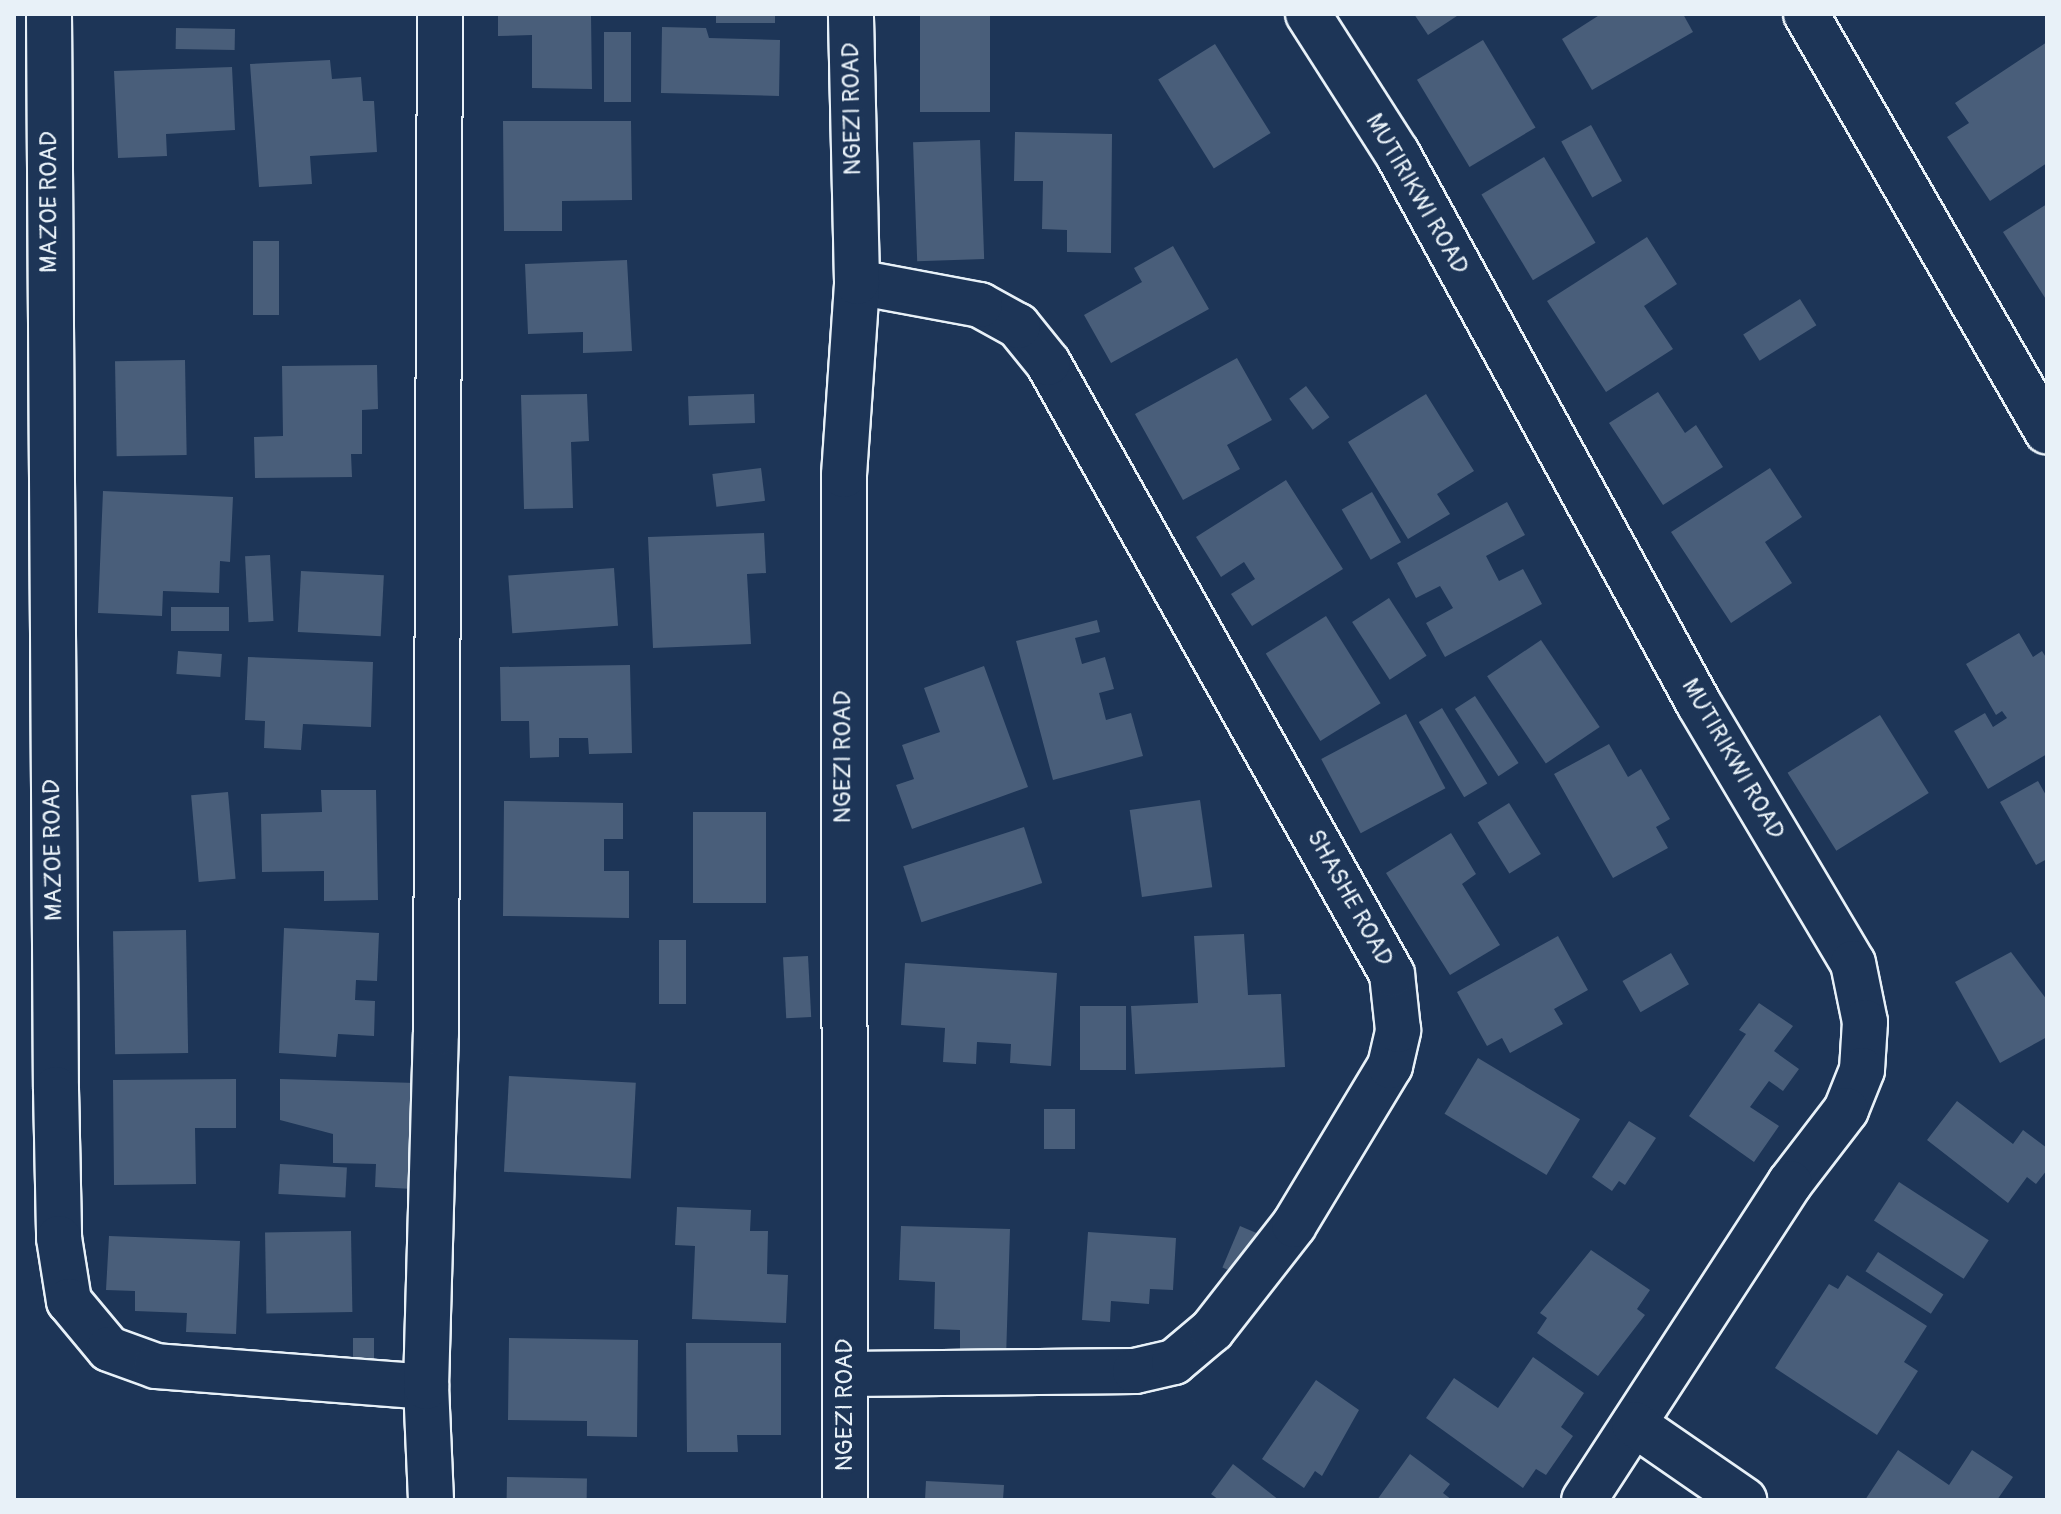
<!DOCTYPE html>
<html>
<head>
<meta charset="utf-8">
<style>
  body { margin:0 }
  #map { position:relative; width:2061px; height:1514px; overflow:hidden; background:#1d3557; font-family:Pangolin,sans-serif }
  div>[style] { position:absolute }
  .building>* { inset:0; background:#495e7a; transform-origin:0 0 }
  .roads { filter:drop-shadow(2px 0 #e8f1f8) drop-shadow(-2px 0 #e8f1f8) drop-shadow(0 2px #e8f1f8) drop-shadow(0 -2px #e8f1f8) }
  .minor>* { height:44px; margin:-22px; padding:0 22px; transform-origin:22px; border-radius:22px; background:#1d3557 }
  span { translate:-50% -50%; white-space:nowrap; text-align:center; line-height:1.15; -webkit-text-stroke:8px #1d3557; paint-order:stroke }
  .street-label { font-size:24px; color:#e8f1f8 }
  .frame { position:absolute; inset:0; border:16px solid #e8f1f8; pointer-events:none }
</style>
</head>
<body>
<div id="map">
  <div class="building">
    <div style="clip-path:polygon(498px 14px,591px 14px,592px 89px,532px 88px,532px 35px,498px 36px)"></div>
    <div style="left:716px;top:14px;width:59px;height:9px"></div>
    <div style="left:920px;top:14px;width:70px;height:98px"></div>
    <div style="clip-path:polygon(1414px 14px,1460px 14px,1428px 35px)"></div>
    <div style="clip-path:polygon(1683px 14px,1693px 32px,1592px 90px,1562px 39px,1601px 14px)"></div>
    <div style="clip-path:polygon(662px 27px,706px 28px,709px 38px,780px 40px,779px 96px,661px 93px)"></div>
    <div style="left:176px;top:28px;width:59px;height:21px;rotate:1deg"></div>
    <div style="left:604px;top:32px;width:27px;height:70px"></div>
    <div style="left:1483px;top:40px;width:102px;height:77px;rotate:59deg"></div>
    <div style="clip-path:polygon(2047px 42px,2047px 163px,1990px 201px,1947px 137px,1969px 123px,1955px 103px)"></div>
    <div style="left:1215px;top:44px;width:105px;height:67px;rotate:58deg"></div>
    <div style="clip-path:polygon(330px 60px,332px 79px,361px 77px,363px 101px,374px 101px,377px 152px,310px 156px,312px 184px,259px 187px,250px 64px)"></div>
    <div style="clip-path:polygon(232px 67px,235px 130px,166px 134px,167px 156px,118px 158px,114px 71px)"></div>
    <div style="clip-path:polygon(503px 121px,631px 121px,632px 200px,562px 201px,562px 231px,504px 231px)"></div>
    <div style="left:1591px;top:125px;width:64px;height:34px;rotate:61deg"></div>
    <div style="clip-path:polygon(1015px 132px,1112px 134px,1111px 253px,1067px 252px,1067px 230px,1042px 229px,1043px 181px,1014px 181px)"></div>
    <div style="left:980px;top:140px;width:119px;height:67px;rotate:88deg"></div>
    <div style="left:1544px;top:157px;width:100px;height:73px;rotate:59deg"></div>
    <div style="clip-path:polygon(2047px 204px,2047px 301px,2003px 232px)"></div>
    <div style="clip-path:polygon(1647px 237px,1677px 284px,1644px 306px,1673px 349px,1606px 392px,1547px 301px)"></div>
    <div style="left:253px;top:241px;width:26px;height:74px"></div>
    <div style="clip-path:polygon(1173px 246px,1209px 309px,1111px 363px,1084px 315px,1142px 282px,1134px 268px)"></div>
    <div style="clip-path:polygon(627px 260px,632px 351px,583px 353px,583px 332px,528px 334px,525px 264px)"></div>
    <div style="left:1800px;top:299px;width:31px;height:67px;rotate:58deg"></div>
    <div style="clip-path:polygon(1237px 358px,1272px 420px,1227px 445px,1240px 469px,1183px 500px,1135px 414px)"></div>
    <div style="left:185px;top:360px;width:95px;height:70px;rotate:89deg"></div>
    <div style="clip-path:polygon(377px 365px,378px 409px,362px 410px,362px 454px,351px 454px,352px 477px,255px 478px,254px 437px,283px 436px,282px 366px)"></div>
    <div style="left:1306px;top:386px;width:39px;height:21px;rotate:53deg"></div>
    <div style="clip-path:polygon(1658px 392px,1685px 433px,1696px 425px,1723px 467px,1663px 505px,1609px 423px)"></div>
    <div style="clip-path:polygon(587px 394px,589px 441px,571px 442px,573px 508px,524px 509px,521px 395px)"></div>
    <div style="left:754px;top:394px;width:29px;height:66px;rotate:88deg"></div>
    <div style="clip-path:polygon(1426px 394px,1474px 471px,1437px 494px,1450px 514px,1408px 539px,1348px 442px)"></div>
    <div style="left:761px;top:468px;width:33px;height:49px;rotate:83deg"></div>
    <div style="clip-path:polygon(1770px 468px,1802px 517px,1765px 542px,1792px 583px,1731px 623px,1671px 532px)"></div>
    <div style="clip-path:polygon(1286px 480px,1343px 569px,1252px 626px,1231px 594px,1255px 579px,1244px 562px,1221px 577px,1196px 537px)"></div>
    <div style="clip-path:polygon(103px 491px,233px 497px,230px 562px,220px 561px,219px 593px,163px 591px,162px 616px,98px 613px)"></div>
    <div style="left:1372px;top:492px;width:58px;height:35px;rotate:60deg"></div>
    <div style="clip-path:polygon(1507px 502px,1525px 535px,1486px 556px,1499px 581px,1523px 569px,1542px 604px,1445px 657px,1426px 623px,1453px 608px,1440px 586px,1416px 598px,1397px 563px)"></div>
    <div style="clip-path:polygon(764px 533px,766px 573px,747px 574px,751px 644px,653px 648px,648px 537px)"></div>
    <div style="left:270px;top:555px;width:66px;height:25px;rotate:87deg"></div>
    <div style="left:614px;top:568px;width:58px;height:106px;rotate:86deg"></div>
    <div style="left:301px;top:571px;width:83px;height:61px;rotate:3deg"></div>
    <div style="left:1389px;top:598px;width:69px;height:44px;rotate:57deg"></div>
    <div style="left:171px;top:607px;width:58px;height:24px"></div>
    <div style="left:1326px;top:616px;width:103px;height:71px;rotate:58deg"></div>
    <div style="clip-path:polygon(1097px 620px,1100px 632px,1075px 638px,1082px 664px,1105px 657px,1114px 689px,1099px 693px,1106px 720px,1131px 713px,1143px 756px,1053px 780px,1016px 641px)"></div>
    <div style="clip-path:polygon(2019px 633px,2033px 657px,2042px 651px,2047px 659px,2047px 754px,1988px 789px,1954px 731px,1985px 713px,1993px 727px,2007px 718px,2002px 711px,1996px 715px,1966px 664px)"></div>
    <div style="left:1541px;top:640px;width:105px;height:65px;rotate:56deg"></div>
    <div style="left:178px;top:651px;width:44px;height:23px;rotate:4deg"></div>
    <div style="clip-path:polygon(248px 657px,373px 662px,371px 727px,303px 724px,301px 750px,264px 748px,265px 721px,245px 720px)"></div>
    <div style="clip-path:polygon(630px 665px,632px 753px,589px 754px,588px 738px,559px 738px,559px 757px,530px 758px,529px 721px,501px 721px,500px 667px)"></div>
    <div style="clip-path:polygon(984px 666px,1028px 787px,912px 829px,896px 785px,914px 779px,902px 745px,940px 732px,924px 688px)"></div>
    <div style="left:1475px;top:696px;width:80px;height:24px;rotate:57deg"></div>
    <div style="left:1442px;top:708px;width:88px;height:27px;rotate:59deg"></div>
    <div style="left:1406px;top:714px;width:84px;height:96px;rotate:62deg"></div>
    <div style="left:1880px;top:715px;width:92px;height:109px;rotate:58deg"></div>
    <div style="clip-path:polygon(1609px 744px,1628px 777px,1641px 769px,1670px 819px,1656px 827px,1668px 848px,1613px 878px,1554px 774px)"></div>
    <div style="clip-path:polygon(2038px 781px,2047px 797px,2047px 859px,2036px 865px,2000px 802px)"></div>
    <div style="clip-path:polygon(321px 790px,376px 790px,378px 900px,324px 901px,324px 871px,262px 872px,261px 814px,322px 812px)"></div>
    <div style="left:228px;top:792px;width:87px;height:37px;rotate:85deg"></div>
    <div style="left:1200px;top:800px;width:88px;height:71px;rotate:82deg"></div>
    <div style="clip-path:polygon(504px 801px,623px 803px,623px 839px,604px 839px,604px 871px,629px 871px,629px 918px,503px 916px)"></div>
    <div style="left:1509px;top:803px;width:60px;height:37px;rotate:58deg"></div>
    <div style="left:693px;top:812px;width:73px;height:91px"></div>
    <div style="left:1024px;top:827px;width:59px;height:127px;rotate:72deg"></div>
    <div style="clip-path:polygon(1451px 833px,1476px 874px,1462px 884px,1500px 945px,1450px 975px,1386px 873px)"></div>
    <div style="clip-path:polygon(284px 928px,379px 933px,377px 981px,356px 980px,355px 1000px,375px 1001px,374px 1036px,338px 1034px,336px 1057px,279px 1053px)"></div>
    <div style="left:186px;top:930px;width:123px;height:73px;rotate:89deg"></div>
    <div style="clip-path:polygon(1244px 934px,1248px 995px,1281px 994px,1285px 1067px,1135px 1074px,1131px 1006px,1198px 1003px,1194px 936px)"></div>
    <div style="clip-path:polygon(1558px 936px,1588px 990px,1554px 1009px,1563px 1024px,1510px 1053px,1502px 1038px,1487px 1046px,1457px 992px)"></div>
    <div style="left:659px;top:940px;width:27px;height:64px"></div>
    <div style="clip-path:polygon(2011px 952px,2047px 1000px,2047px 1037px,2000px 1063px,1955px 982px)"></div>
    <div style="left:1671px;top:953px;width:36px;height:56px;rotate:60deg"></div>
    <div style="left:808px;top:956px;width:61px;height:25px;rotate:87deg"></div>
    <div style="clip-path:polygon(905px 963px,1057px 973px,1051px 1066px,1010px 1063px,1011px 1044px,977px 1042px,976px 1064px,943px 1062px,945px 1028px,901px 1025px)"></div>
    <div style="clip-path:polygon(1759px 1003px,1793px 1026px,1774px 1051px,1799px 1069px,1783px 1091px,1769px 1081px,1750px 1107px,1779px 1126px,1754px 1162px,1689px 1116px,1746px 1034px,1739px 1030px)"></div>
    <div style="left:1080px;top:1006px;width:46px;height:64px"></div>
    <div style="left:1478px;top:1058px;width:119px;height:65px;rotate:31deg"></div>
    <div style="left:509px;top:1076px;width:127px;height:96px;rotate:3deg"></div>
    <div style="clip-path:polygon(236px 1079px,236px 1128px,195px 1128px,196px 1184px,114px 1185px,113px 1080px)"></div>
    <div style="clip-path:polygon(280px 1079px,416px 1083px,413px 1189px,375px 1187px,376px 1164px,333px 1163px,333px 1134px,280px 1120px)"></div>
    <div style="clip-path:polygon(1957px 1101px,2013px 1144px,2023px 1130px,2047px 1148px,2047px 1170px,2036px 1184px,2027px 1177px,2008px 1203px,1927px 1140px)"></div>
    <div style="left:1044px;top:1109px;width:31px;height:40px"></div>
    <div style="clip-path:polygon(1629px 1121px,1656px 1138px,1625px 1185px,1619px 1181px,1612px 1191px,1592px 1177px)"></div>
    <div style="left:280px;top:1164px;width:67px;height:30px;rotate:3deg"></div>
    <div style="left:1899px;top:1182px;width:107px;height:46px;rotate:33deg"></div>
    <div style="clip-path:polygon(677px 1207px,751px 1210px,750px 1231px,768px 1231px,767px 1274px,788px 1275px,786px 1323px,692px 1319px,695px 1246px,675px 1245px)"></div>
    <div style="clip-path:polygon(901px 1226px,1010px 1229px,1006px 1359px,960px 1357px,960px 1330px,934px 1329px,935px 1282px,899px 1280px)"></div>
    <div style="left:1240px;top:1226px;width:23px;height:45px;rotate:23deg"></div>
    <div style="left:351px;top:1231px;width:81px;height:86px;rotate:89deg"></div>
    <div style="clip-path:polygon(1088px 1232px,1176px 1238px,1173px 1290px,1150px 1289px,1149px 1304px,1111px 1301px,1110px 1322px,1082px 1320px)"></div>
    <div style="clip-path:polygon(109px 1236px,240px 1241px,236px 1334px,186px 1332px,187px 1313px,135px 1311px,135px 1291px,106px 1290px)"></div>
    <div style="clip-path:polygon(1591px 1250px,1650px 1290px,1637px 1309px,1645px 1315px,1598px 1376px,1537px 1333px,1547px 1318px,1540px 1313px)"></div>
    <div style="left:1878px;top:1252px;width:78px;height:23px;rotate:33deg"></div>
    <div style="clip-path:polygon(1847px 1275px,1927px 1326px,1904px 1362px,1918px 1371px,1877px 1435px,1775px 1368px,1829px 1284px,1838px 1289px)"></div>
    <div style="left:353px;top:1338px;width:21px;height:35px"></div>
    <div style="clip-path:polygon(509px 1338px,638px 1340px,637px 1437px,587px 1436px,587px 1421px,508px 1420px)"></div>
    <div style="clip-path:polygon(686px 1343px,781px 1343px,781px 1435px,737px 1435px,738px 1452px,687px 1452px)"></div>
    <div style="clip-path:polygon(1533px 1357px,1584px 1393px,1561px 1427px,1573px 1436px,1546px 1475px,1536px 1469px,1523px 1488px,1426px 1418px,1454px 1378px,1498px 1408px)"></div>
    <div style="clip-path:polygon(1316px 1380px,1359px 1410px,1322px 1476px,1315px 1471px,1304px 1488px,1262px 1459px)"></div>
    <div style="clip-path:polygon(1898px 1450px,1949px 1485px,1972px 1450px,2013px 1477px,1997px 1500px,1865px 1500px)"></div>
    <div style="clip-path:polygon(1410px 1454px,1450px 1484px,1443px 1493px,1452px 1500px,1377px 1500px)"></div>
    <div style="clip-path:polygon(1233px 1464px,1279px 1500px,1219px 1500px,1211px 1494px)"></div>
    <div style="left:507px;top:1477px;width:80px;height:23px;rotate:1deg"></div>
    <div style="clip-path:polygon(926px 1481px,1004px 1485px,1003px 1500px,925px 1500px)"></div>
  </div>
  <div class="roads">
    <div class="minor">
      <div style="left:49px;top:14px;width:1075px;rotate:89.63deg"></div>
      <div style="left:56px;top:1089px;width:149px;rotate:88.8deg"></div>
      <div style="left:59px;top:1238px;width:64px;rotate:81deg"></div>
      <div style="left:69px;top:1301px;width:62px;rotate:50.2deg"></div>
      <div style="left:109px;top:1349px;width:50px;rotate:19.9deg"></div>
      <div style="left:156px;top:1366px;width:271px;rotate:4.4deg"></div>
      <div style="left:1308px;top:14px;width:165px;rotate:57.4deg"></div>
      <div style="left:1397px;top:153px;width:628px;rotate:61.27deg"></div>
      <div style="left:1699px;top:704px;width:301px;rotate:59.3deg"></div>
      <div style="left:1853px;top:963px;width:60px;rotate:78.5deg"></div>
      <div style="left:1865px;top:1022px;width:48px;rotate:93.6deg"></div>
      <div style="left:1862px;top:1070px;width:43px;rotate:111.8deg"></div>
      <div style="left:1846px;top:1110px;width:92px;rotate:127.5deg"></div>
      <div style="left:1790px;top:1183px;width:378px;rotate:123deg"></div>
      <div style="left:1806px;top:14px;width:482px;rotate:60deg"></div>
      <div style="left:846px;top:1374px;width:289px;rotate:-0.6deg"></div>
      <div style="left:1135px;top:1371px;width:40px;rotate:-13deg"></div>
      <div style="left:1174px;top:1362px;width:50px;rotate:-40.1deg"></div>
      <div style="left:1212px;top:1330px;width:133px;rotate:-52deg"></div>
      <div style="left:1294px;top:1225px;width:186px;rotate:-58.9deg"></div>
      <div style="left:1390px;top:1066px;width:37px;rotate:-77deg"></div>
      <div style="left:1398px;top:1030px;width:56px;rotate:-96.1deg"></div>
      <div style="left:1392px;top:974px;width:701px;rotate:-119.38deg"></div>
      <div style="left:1048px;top:363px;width:48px;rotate:-129deg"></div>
      <div style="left:1018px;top:326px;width:43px;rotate:-151.1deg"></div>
      <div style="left:980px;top:305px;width:125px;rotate:-169.4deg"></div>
      <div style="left:1634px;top:1424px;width:134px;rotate:34.6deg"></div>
      <div style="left:431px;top:1500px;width:113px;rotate:-92.5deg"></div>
      <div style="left:426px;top:1387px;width:354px;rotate:-88.4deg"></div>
      <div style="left:436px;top:1033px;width:1019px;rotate:-89.78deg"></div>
      <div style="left:845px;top:1500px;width:1025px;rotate:-90.06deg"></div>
      <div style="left:844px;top:475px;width:193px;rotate:-86.1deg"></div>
      <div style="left:857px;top:282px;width:268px;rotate:-91.3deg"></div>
    </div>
  </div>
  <div class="street-label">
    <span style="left:852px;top:109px;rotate:-91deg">NGEZI ROAD</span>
    <span style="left:1417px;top:194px;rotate:60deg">MUTIRIKWI ROAD</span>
    <span style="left:49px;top:202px;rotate:-90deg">MAZOE ROAD</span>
    <span style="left:843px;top:757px;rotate:-90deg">NGEZI ROAD</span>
    <span style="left:1733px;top:759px;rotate:60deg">MUTIRIKWI ROAD</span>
    <span style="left:53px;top:850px;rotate:-91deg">MAZOE ROAD</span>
    <span style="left:1350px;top:898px;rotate:61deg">SHASHE ROAD</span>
    <span style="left:845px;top:1405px;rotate:-90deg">NGEZI ROAD</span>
  </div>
  <div class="frame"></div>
</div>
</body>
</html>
